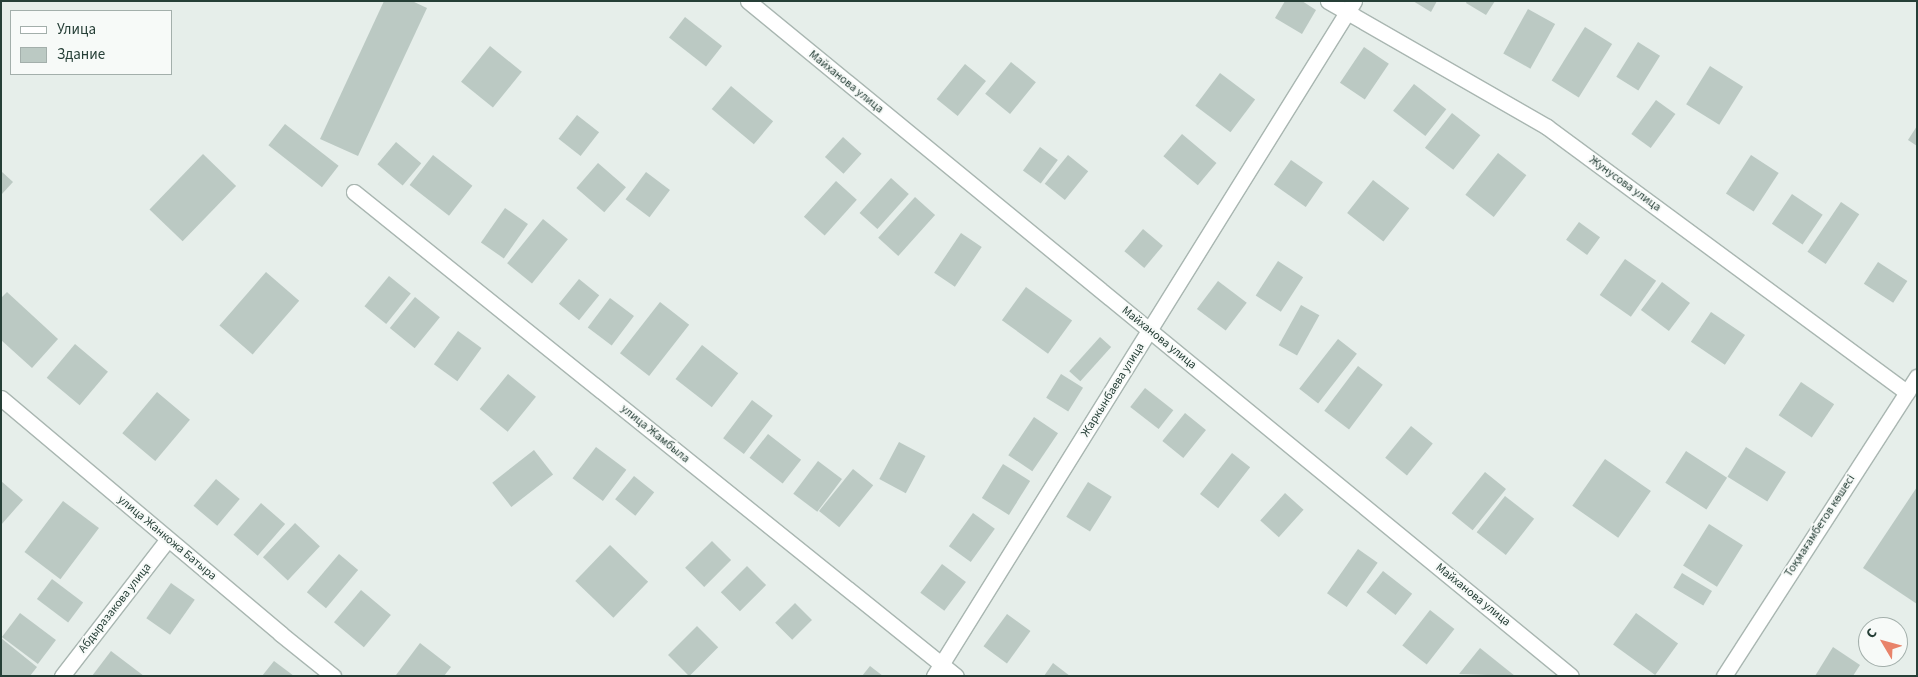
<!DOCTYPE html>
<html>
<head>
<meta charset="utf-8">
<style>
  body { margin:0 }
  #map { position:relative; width:1918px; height:677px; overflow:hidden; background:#e6eeea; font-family:"Source Sans 3",sans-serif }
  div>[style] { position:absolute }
  .building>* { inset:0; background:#bbc9c3; transform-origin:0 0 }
  .roads { filter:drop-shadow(1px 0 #a9b6b1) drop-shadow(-1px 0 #a9b6b1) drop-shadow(0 1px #a9b6b1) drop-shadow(0 -1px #a9b6b1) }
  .minor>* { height:15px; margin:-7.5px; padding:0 7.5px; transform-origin:7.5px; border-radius:7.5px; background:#fff }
  .tertiary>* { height:15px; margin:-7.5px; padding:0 7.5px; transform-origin:7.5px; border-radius:7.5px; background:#fff }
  span { translate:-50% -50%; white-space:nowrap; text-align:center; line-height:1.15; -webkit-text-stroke:4px #f7faf8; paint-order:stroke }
  .street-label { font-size:12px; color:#263f37 }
  .frame { position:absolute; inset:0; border:2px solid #263f37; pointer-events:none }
  .legend { position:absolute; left:10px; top:10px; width:162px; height:65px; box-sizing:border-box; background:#f7faf8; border:1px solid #a3afab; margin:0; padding:6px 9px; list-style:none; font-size:15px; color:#263f37 }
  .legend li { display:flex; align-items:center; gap:10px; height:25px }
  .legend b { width:25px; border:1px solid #a3afab }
  .north { position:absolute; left:1858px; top:617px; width:50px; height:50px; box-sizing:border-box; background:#f7faf8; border:1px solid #a3afab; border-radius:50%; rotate:307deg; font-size:14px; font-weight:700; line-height:20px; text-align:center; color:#263f37 }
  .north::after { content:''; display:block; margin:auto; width:18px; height:22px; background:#e8836a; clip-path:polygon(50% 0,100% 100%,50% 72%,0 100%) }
</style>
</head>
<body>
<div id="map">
  <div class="building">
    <div style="clip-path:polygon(384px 1px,412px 1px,427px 8px,358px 156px,320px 139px)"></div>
    <div style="clip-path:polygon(1285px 1px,1302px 1px,1316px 10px,1302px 34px,1275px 18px)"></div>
    <div style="clip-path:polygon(1413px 1px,1437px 1px,1431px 12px)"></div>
    <div style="clip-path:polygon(1467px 1px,1495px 1px,1486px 15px,1466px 3px)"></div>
    <div style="left:1528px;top:9px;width:31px;height:51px;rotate:29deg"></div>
    <div style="left:685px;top:17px;width:47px;height:26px;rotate:38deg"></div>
    <div style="left:1585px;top:27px;width:32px;height:63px;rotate:32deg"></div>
    <div style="left:1638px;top:42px;width:26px;height:41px;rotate:32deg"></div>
    <div style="left:490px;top:46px;width:41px;height:46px;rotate:39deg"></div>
    <div style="left:1364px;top:47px;width:30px;height:43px;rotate:34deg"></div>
    <div style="left:1011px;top:62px;width:32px;height:41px;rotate:39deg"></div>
    <div style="left:965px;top:64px;width:27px;height:45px;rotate:39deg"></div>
    <div style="left:1710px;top:66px;width:39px;height:45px;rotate:32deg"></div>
    <div style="left:1220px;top:73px;width:44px;height:41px;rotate:37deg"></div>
    <div style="left:1414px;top:84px;width:41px;height:34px;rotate:38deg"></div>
    <div style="left:731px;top:86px;width:55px;height:30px;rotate:40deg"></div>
    <div style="left:1656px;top:100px;width:24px;height:42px;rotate:36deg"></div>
    <div style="left:1452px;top:113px;width:36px;height:44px;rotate:38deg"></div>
    <div style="left:577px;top:115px;width:28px;height:30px;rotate:38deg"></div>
    <div style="left:285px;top:124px;width:68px;height:27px;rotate:38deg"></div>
    <div style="clip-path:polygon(1917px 126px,1917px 146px,1908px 140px)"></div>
    <div style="left:1182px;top:134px;width:45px;height:29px;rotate:40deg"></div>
    <div style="left:843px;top:137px;width:25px;height:27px;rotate:42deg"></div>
    <div style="left:396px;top:142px;width:33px;height:29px;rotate:40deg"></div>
    <div style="left:1040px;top:147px;width:22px;height:29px;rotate:36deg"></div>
    <div style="left:1498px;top:153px;width:36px;height:53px;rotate:38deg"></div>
    <div style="left:203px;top:154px;width:46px;height:77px;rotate:44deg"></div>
    <div style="left:433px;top:155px;width:50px;height:38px;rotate:38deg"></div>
    <div style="left:1068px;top:155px;width:26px;height:37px;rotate:39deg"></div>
    <div style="left:1751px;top:155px;width:33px;height:46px;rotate:33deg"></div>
    <div style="left:1291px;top:160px;width:39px;height:30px;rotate:35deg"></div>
    <div style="left:598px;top:163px;width:37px;height:33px;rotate:41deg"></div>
    <div style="clip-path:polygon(1px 171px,13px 182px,1px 195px)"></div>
    <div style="left:646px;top:172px;width:30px;height:34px;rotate:37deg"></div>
    <div style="left:891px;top:178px;width:24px;height:47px;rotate:42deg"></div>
    <div style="left:1373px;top:180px;width:46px;height:42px;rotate:38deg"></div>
    <div style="left:836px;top:181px;width:28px;height:48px;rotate:42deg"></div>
    <div style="left:1792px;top:194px;width:37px;height:36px;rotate:34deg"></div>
    <div style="left:915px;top:197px;width:27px;height:55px;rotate:42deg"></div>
    <div style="left:1841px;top:202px;width:22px;height:60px;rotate:34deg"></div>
    <div style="left:505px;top:208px;width:28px;height:42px;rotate:35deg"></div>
    <div style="left:543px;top:219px;width:32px;height:57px;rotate:39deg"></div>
    <div style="left:1579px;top:222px;width:26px;height:22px;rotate:36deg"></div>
    <div style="left:1143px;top:229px;width:26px;height:29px;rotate:40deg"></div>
    <div style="left:961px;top:233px;width:25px;height:48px;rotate:34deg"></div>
    <div style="left:1625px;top:259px;width:38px;height:44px;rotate:35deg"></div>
    <div style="left:1278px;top:261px;width:30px;height:41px;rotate:33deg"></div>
    <div style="left:1878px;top:262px;width:35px;height:26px;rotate:33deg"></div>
    <div style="left:266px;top:272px;width:44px;height:71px;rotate:41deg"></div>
    <div style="left:389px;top:276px;width:28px;height:39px;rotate:39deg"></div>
    <div style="left:579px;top:279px;width:26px;height:32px;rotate:39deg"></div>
    <div style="left:1218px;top:281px;width:36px;height:35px;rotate:37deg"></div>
    <div style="left:1662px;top:282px;width:35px;height:35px;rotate:37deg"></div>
    <div style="left:1026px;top:287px;width:57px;height:41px;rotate:36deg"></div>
    <div style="clip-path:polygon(7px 292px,58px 339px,32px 368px,1px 340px,1px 298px)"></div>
    <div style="left:415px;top:297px;width:32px;height:40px;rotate:39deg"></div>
    <div style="left:610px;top:298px;width:30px;height:37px;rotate:37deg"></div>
    <div style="left:660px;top:302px;width:37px;height:65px;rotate:38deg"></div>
    <div style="left:1301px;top:305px;width:21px;height:46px;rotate:29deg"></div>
    <div style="left:1711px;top:312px;width:41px;height:36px;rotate:34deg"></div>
    <div style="left:458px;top:331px;width:29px;height:41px;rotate:36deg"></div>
    <div style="left:1100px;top:337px;width:15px;height:46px;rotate:42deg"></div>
    <div style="left:1338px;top:339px;width:24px;height:63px;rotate:38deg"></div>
    <div style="left:75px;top:344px;width:43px;height:44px;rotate:40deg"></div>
    <div style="left:702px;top:345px;width:46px;height:43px;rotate:38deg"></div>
    <div style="left:1358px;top:366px;width:31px;height:56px;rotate:37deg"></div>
    <div style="left:508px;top:374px;width:36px;height:45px;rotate:39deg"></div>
    <div style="left:1061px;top:374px;width:26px;height:28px;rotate:32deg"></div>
    <div style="left:1801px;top:382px;width:40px;height:40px;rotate:34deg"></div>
    <div style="left:1145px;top:388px;width:36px;height:24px;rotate:38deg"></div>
    <div style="left:157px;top:392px;width:43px;height:54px;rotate:40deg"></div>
    <div style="left:752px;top:400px;width:26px;height:48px;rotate:37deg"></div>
    <div style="left:1185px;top:413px;width:27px;height:36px;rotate:39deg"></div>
    <div style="left:1034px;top:417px;width:29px;height:46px;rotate:34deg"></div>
    <div style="left:1411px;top:426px;width:28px;height:41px;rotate:39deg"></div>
    <div style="left:768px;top:434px;width:42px;height:30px;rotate:38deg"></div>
    <div style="left:899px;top:442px;width:30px;height:42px;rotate:28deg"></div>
    <div style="left:596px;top:447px;width:38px;height:39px;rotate:37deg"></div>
    <div style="left:1746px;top:447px;width:47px;height:35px;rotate:32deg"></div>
    <div style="left:534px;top:450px;width:31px;height:53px;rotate:52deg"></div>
    <div style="left:1686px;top:451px;width:49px;height:38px;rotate:33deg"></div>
    <div style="left:1232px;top:453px;width:23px;height:52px;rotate:38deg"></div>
    <div style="left:1605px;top:459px;width:56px;height:57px;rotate:35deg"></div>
    <div style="left:818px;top:461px;width:30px;height:41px;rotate:37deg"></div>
    <div style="left:1003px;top:464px;width:32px;height:40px;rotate:32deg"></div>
    <div style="left:853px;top:469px;width:26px;height:54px;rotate:39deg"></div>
    <div style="left:1485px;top:472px;width:27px;height:53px;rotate:39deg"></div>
    <div style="left:634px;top:476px;width:26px;height:30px;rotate:39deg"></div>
    <div style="left:216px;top:479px;width:31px;height:35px;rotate:40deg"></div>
    <div style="clip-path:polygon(1px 481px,23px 500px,1px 525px)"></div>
    <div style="left:1088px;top:482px;width:28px;height:41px;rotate:32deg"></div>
    <div style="clip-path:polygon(1917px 487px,1917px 604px,1863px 568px)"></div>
    <div style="left:1285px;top:493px;width:25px;height:37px;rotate:42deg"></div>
    <div style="left:1505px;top:496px;width:37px;height:46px;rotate:38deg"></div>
    <div style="left:63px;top:501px;width:45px;height:64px;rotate:37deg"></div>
    <div style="left:261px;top:503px;width:32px;height:42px;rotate:41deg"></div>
    <div style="left:973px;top:513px;width:27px;height:41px;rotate:36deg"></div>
    <div style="left:295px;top:523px;width:34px;height:47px;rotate:43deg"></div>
    <div style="left:1709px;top:524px;width:40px;height:49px;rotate:32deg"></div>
    <div style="left:712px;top:541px;width:27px;height:38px;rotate:45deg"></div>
    <div style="left:610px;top:545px;width:53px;height:50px;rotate:44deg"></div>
    <div style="left:1358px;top:549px;width:24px;height:54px;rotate:35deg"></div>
    <div style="left:339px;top:554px;width:25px;height:50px;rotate:40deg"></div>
    <div style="left:942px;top:564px;width:30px;height:36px;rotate:37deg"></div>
    <div style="left:747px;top:566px;width:27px;height:37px;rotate:45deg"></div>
    <div style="left:1383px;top:571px;width:37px;height:27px;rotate:38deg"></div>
    <div style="left:1682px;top:573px;width:35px;height:17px;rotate:31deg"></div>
    <div style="left:52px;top:579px;width:39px;height:25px;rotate:37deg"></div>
    <div style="left:171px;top:583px;width:29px;height:43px;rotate:35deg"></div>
    <div style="left:361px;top:590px;width:39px;height:42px;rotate:40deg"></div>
    <div style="left:795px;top:603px;width:24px;height:28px;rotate:45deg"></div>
    <div style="left:1430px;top:610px;width:31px;height:45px;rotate:38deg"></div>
    <div style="left:20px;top:613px;width:45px;height:30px;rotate:37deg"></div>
    <div style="left:1636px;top:613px;width:52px;height:39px;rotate:36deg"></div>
    <div style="left:1007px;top:614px;width:29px;height:40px;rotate:36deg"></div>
    <div style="left:697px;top:626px;width:30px;height:41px;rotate:45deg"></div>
    <div style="clip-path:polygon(1px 638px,37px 667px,30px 676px,1px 676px)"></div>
    <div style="clip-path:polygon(420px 643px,451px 667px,444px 676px,396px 675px)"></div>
    <div style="clip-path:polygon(1833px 647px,1860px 665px,1853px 676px,1815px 676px)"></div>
    <div style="clip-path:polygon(1480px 648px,1515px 676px,1459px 674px)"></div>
    <div style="clip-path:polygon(111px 651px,144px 676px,92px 676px)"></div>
    <div style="clip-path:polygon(274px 661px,294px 676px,262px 676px)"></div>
    <div style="clip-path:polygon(1053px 663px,1070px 676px,1044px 676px)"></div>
    <div style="clip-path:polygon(870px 666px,883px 676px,862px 676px)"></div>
  </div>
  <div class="roads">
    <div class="minor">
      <div style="left:748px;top:1px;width:1064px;rotate:39.36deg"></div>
      <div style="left:1328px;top:1px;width:253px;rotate:29.9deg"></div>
      <div style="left:1547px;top:127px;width:447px;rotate:36.4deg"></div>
      <div style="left:354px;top:192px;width:772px;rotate:38.8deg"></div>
      <div style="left:1px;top:398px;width:366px;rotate:40.1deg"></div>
      <div style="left:281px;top:634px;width:67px;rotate:38.9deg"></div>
      <div style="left:62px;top:676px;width:173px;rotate:-52.3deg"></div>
      <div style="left:934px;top:676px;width:795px;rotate:-58.11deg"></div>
    </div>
    <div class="tertiary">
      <div style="left:1724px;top:676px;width:356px;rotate:-57.2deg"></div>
    </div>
  </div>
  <div class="street-label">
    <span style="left:846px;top:82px;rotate:39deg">Майханова улица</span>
    <span style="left:1625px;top:184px;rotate:36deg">Жунусова улица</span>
    <span style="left:1159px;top:338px;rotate:39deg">Майханова улица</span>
    <span style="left:1113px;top:390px;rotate:-58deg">Жаркынбаева улица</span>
    <span style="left:655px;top:434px;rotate:39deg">улица Жамбыла</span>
    <span style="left:1820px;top:526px;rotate:-57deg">Тоқмағамбетов көшесі</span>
    <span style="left:167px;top:538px;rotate:40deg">улица Жанкожа Батыра</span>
    <span style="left:1473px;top:595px;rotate:39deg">Майханова улица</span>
    <span style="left:115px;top:608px;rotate:-52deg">Абдыразакова улица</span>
  </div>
  <div class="frame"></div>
  <ul class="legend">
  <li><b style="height:6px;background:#fff"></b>Улица</li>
  <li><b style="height:14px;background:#bbc9c3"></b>Здание</li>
  </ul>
  <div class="north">С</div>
</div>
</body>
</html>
